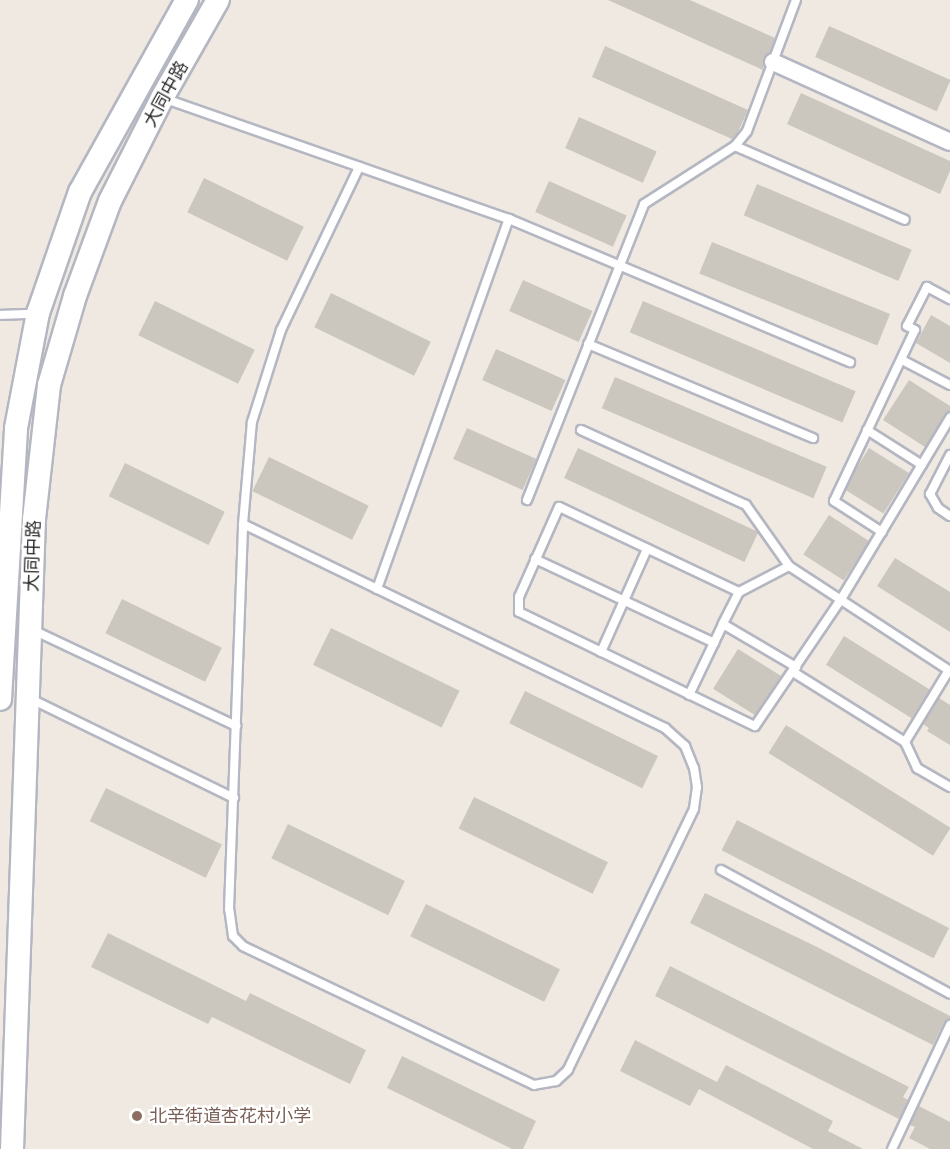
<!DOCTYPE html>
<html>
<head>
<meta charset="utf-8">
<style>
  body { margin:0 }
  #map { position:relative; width:950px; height:1149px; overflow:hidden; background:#efe9e1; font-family:"PT Sans Narrow","Noto Sans SC",sans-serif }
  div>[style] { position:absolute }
  .building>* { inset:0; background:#cbc7bf; transform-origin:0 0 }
  .roads { filter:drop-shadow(2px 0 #b4b7c1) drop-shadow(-2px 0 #b4b7c1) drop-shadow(0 2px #b4b7c1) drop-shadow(0 -2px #b4b7c1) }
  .lane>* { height:8px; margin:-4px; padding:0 4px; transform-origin:4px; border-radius:4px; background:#fff }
  .street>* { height:16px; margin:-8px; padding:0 8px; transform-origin:8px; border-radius:8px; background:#fff }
  .secondary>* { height:22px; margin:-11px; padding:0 11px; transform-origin:11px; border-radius:11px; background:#fff }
  .dots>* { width:16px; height:16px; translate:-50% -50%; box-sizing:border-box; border:3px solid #fff; border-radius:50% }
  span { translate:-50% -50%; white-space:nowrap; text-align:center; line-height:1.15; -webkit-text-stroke:4.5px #fff; paint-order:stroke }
  .street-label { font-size:18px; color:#2e2e2e }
  .education-label { font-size:18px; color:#785e54 }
  .left { translate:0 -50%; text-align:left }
</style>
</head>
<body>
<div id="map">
  <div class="building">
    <div style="clip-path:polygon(608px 0,690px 0,775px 38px,770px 52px,763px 58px,763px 70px)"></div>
    <div style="left:829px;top:26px;width:133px;height:34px;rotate:24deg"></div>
    <div style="clip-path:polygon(605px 46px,748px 110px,738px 132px,732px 139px,592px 77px)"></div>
    <div style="clip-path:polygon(801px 93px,950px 161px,950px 171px,940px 194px,787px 124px)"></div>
    <div style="left:579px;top:117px;width:85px;height:34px;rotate:24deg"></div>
    <div style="left:204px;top:178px;width:111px;height:38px;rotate:26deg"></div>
    <div style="left:549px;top:181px;width:85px;height:34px;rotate:24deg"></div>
    <div style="left:757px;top:184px;width:168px;height:34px;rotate:23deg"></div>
    <div style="left:712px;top:242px;width:192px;height:34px;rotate:22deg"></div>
    <div style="left:523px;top:280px;width:76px;height:34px;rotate:24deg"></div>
    <div style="left:331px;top:293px;width:111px;height:38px;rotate:26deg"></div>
    <div style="left:155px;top:301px;width:111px;height:38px;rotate:26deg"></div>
    <div style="left:643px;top:301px;width:231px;height:34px;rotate:23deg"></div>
    <div style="clip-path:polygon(931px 315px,950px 326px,950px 363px,916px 343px)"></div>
    <div style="left:496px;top:349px;width:76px;height:34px;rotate:24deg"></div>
    <div style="left:615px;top:377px;width:230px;height:34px;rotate:23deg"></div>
    <div style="clip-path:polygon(909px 380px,950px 406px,950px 412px,945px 415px,925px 447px,883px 420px)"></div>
    <div style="left:467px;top:428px;width:76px;height:34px;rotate:24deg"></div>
    <div style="left:578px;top:448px;width:199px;height:33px;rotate:25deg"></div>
    <div style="left:869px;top:448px;width:47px;height:48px;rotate:32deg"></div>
    <div style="left:269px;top:457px;width:111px;height:38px;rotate:26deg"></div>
    <div style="left:125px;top:463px;width:111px;height:37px;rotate:26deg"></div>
    <div style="left:829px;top:515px;width:48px;height:47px;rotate:33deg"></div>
    <div style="clip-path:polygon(895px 558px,950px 592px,950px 632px,877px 586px)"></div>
    <div style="left:122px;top:599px;width:111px;height:38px;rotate:26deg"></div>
    <div style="left:331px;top:628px;width:143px;height:41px;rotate:26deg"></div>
    <div style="left:844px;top:636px;width:101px;height:34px;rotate:32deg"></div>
    <div style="left:738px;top:649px;width:51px;height:47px;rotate:32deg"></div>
    <div style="left:525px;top:691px;width:148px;height:36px;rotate:26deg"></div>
    <div style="clip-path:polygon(939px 698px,950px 705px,950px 745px,927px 731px,929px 728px,923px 724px)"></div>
    <div style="left:786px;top:725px;width:194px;height:33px;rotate:32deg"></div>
    <div style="left:106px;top:788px;width:129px;height:37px;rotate:26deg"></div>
    <div style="left:474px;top:797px;width:149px;height:35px;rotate:26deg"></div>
    <div style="left:737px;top:820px;width:238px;height:34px;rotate:27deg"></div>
    <div style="left:288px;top:824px;width:130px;height:38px;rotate:26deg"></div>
    <div style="clip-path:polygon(705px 893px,815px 946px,950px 1016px,950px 1019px,944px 1022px,933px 1045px,690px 923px)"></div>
    <div style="left:426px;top:904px;width:149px;height:36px;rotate:26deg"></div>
    <div style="clip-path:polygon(108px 933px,246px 1001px,250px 993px,366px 1050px,350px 1084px,212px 1017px,208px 1024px,91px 967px)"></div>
    <div style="clip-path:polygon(670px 966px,909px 1087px,903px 1097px,908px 1100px,899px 1119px,655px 996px)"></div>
    <div style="clip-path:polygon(635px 1040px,717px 1082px,726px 1065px,833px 1121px,828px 1131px,863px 1149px,813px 1149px,699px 1089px,690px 1106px,620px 1071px)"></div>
    <div style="clip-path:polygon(402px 1056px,536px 1121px,523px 1149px,512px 1149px,387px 1088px)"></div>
    <div style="clip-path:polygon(919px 1106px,950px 1122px,950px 1149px,930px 1149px,909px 1138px,915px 1127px,910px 1125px)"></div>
  </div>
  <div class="roads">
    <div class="lane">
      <div style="left:163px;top:98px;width:367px;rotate:19.3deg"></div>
      <div style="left:509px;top:219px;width:370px;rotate:22.8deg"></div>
      <div style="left:735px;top:146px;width:185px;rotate:23.5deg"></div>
      <div style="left:0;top:315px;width:36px;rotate:-2deg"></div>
      <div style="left:588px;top:344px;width:244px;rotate:22.7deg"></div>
      <div style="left:902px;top:360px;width:54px;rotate:27.5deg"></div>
      <div style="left:581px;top:430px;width:181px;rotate:24.4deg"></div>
      <div style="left:746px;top:505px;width:75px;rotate:54.8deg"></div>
      <div style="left:789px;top:566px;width:192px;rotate:33.1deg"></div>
      <div style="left:867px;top:430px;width:65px;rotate:32.5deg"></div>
      <div style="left:950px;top:455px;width:44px;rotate:117.1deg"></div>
      <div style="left:930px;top:494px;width:16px;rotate:60deg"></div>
      <div style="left:938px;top:508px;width:14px;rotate:34deg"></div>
      <div style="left:527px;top:500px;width:318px;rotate:-68.4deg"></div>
      <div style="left:644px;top:204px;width:108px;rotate:-32.5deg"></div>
      <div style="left:735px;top:146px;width:19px;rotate:-51deg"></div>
      <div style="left:747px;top:131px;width:140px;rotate:-69.5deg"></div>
      <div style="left:243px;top:524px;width:469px;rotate:25.8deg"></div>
      <div style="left:665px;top:728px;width:27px;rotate:42deg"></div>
      <div style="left:685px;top:746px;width:24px;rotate:68deg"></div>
      <div style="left:694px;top:768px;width:19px;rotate:81deg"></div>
      <div style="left:697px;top:787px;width:22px;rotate:98deg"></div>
      <div style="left:694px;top:809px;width:290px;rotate:115.8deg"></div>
      <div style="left:568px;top:1070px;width:16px;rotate:137deg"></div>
      <div style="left:556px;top:1081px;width:22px;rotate:170deg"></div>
      <div style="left:534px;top:1085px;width:322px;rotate:-154.5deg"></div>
      <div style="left:243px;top:946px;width:14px;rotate:-135deg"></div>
      <div style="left:233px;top:936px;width:27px;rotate:-98deg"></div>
      <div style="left:229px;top:909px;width:385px;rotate:-87.9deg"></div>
      <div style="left:243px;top:524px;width:102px;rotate:-85deg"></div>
      <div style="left:252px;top:422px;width:96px;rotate:-72.5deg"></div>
      <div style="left:281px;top:330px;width:181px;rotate:-64.4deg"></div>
      <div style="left:882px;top:532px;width:57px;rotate:-147.1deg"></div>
      <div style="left:834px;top:501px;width:189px;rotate:-64.7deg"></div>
      <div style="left:915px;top:330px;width:9px;rotate:-153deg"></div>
      <div style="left:907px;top:326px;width:44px;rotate:-62.9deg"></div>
      <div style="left:927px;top:287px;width:26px;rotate:28deg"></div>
      <div style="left:535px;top:559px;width:198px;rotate:25.1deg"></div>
      <div style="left:789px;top:566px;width:56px;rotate:152.5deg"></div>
      <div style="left:739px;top:592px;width:36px;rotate:117deg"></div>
      <div style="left:723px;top:624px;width:85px;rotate:30.5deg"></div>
      <div style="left:377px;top:589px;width:393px;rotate:-70.4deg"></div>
      <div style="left:739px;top:592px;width:199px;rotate:-154.7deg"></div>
      <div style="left:559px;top:507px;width:98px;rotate:114deg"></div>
      <div style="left:519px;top:597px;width:15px;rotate:90deg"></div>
      <div style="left:519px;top:612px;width:262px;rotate:25.8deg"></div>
      <div style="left:755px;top:726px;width:151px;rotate:-55.8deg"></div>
      <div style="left:840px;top:601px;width:214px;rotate:-59deg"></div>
      <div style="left:33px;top:630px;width:225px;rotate:25.3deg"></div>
      <div style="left:601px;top:652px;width:113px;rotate:-65.9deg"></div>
      <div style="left:793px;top:672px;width:132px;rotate:32deg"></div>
      <div style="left:905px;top:742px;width:29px;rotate:65deg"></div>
      <div style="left:917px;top:768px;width:38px;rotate:30deg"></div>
      <div style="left:689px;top:695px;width:79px;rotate:-64.4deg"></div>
      <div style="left:31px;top:699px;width:226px;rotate:26deg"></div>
      <div style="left:905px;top:742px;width:84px;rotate:-58.6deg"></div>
      <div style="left:721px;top:870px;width:260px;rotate:28.4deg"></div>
      <div style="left:892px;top:1149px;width:137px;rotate:-64.9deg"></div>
    </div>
    <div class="street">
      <div style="left:773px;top:62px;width:194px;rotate:24.3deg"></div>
    </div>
    <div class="secondary">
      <div style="left:0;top:699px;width:271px;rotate:-86.6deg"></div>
      <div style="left:16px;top:428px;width:117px;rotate:-79.2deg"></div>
      <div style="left:38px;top:313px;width:128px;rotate:-70.9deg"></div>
      <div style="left:80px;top:192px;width:220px;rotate:-60.9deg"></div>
      <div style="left:12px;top:1149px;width:630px;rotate:-88deg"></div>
      <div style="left:34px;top:519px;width:135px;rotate:-83.6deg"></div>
      <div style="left:49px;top:385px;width:93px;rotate:-73.7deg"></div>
      <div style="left:75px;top:296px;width:101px;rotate:-69.8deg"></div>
      <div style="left:110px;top:201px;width:115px;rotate:-63.2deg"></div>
      <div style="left:162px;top:98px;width:113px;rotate:-60.3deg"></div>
    </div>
  </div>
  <div class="dots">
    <div style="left:137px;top:1116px;background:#8d6e63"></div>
  </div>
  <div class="street-label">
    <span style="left:166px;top:94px;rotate:-61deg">大同中路</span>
    <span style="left:33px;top:556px;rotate:-88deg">大同中路</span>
  </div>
  <div class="education-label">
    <span class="left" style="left:149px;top:1116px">北辛街道杏花村小学</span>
  </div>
</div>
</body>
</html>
